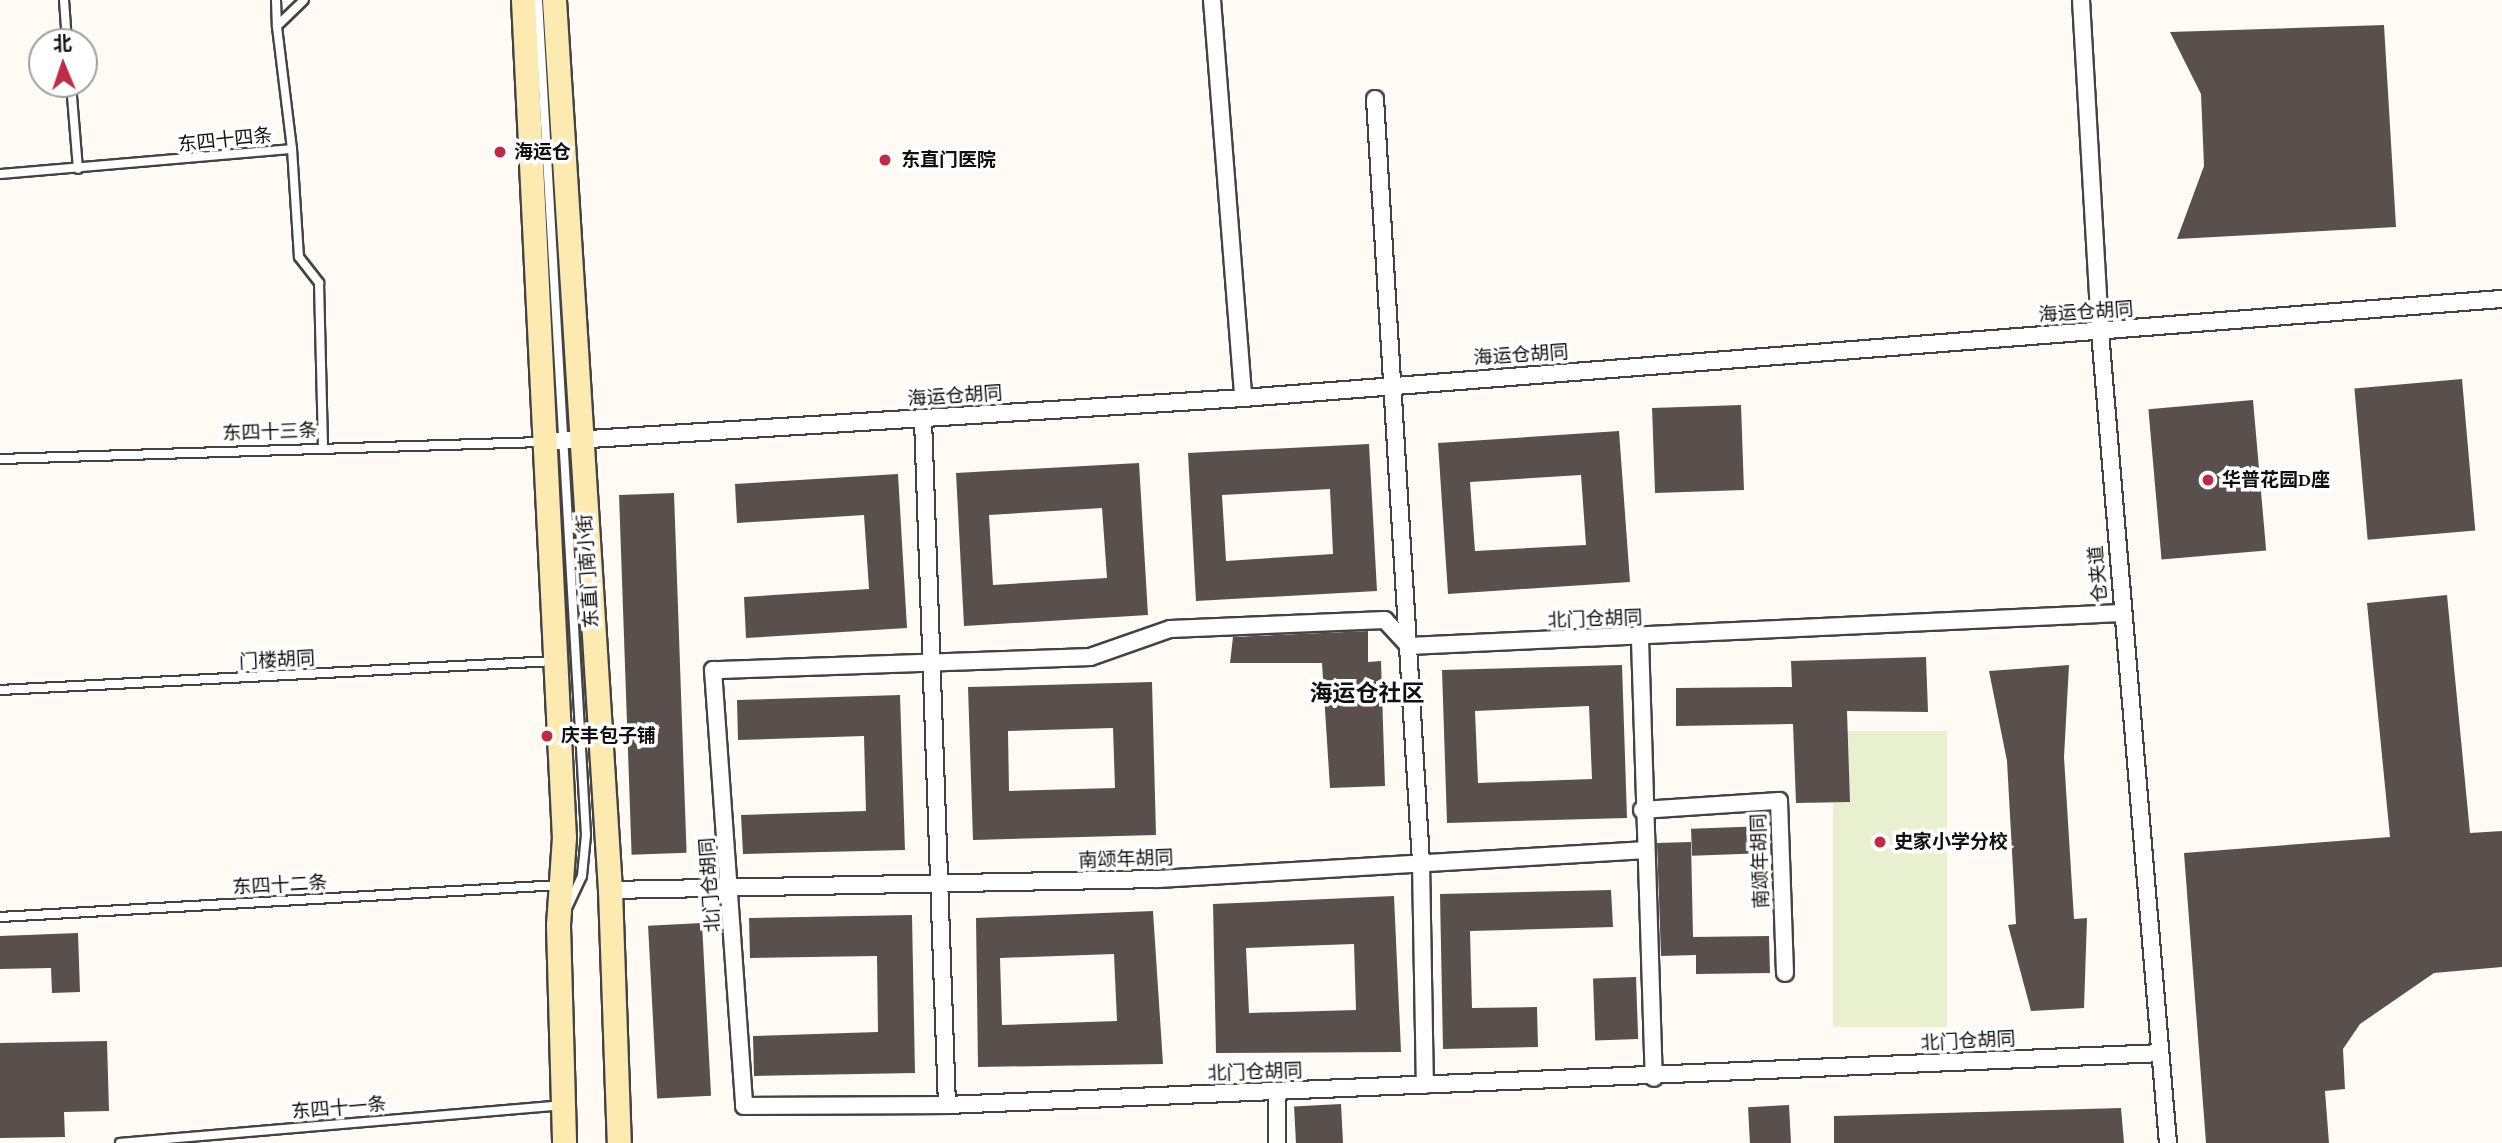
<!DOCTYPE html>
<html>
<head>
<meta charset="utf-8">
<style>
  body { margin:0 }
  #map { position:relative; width:2502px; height:1143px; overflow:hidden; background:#fffbf4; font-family:"Crimson Pro","Noto Sans SC",serif }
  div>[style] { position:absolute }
  .pitch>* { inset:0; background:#e9f0cf; transform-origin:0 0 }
  .building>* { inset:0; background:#59504d; transform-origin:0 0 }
  .roads { filter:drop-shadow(2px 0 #434343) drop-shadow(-2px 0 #434343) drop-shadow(0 2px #434343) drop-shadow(0 -2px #434343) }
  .service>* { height:8px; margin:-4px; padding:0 4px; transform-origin:4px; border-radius:4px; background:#fff }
  .minor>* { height:16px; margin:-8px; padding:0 8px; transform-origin:8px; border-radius:8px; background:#fff }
  .secondary>* { height:23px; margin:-11.5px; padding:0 11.5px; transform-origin:11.5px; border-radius:11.5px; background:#fceab1 }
  .dots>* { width:19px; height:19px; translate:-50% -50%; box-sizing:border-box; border:4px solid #fff; border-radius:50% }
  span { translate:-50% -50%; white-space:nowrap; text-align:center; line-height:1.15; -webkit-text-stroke:7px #fff; paint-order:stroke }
  .street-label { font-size:19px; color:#101010 }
  .poi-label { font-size:19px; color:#101010; font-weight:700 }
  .left { translate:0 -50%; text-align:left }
  .quarter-label { font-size:23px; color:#101010; font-weight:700 }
  .north { position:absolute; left:28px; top:28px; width:70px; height:70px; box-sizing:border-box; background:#fff; border:2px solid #9f9f9f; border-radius:50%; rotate:358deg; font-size:19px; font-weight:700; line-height:28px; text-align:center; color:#101010 }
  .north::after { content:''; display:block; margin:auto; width:24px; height:32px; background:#be2b46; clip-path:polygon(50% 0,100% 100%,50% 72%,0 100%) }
</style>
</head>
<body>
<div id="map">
  <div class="pitch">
    <div style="left:1833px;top:731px;width:114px;height:296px"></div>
  </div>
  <div class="building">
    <div style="clip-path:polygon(2384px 25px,2396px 227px,2177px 239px,2204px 166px,2201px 94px,2170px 32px)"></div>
    <div style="left:2462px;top:379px;width:152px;height:108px;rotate:85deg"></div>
    <div style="left:2253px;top:400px;width:151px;height:105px;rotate:85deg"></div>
    <div style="left:1741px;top:405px;width:85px;height:89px;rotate:88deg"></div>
    <div style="clip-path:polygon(evenodd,1619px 431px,1630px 582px,1448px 594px,1438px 443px,1619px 431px,1581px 475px,1586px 545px,1475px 551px,1470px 482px,1581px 475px)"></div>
    <div style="clip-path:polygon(evenodd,1369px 444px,1377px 591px,1196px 601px,1188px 453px,1369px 444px,1330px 489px,1333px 554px,1226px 561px,1222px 495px,1330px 489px)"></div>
    <div style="clip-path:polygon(evenodd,1139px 463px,1148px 615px,964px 626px,956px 473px,1139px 463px,1102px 508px,1107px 578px,993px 585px,989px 515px,1102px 508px)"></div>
    <div style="clip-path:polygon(898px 474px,907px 628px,746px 638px,744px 597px,869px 589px,864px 515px,737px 523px,735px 484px)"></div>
    <div style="left:674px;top:493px;width:360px;height:55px;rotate:88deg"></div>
    <div style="clip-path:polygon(2447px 595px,2470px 833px,2502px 831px,2502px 967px,2434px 973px,2360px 1024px,2343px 1049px,2345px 1089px,2325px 1091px,2329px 1143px,2206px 1143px,2184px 853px,2390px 837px,2367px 603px)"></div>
    <div style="clip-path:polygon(1368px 631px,1368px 662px,1381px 661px,1385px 786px,1330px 788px,1322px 663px,1230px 663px,1233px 637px)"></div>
    <div style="clip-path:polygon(1926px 657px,1928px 712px,1847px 711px,1850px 802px,1796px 803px,1793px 724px,1676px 726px,1676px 688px,1792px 687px,1791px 661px)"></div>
    <div style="clip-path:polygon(evenodd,1622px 665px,1627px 818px,1447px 823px,1442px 670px,1622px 665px,1589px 706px,1592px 779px,1478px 783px,1475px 711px,1589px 706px)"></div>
    <div style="clip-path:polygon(2069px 665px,2064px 757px,2074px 919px,2087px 918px,2084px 1008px,2031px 1011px,2008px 925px,2016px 924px,2007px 761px,1989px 671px)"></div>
    <div style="clip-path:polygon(evenodd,1152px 682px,1156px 835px,973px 840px,968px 687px,1152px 682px,1113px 728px,1115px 788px,1009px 791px,1008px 731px,1113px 728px)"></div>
    <div style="clip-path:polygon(900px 695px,905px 850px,743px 854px,741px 815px,866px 811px,864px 736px,738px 740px,737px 700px)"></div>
    <div style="left:1767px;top:826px;width:27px;height:76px;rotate:88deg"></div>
    <div style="clip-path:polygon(1691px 842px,1693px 937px,1769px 936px,1770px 973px,1696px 974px,1696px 955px,1661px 956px,1657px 843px)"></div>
    <div style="clip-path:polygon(1611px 890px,1613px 927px,1470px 931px,1472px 1008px,1537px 1007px,1538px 1047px,1443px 1049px,1440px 894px)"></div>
    <div style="clip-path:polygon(evenodd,1394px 896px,1401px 1052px,1216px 1053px,1213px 904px,1394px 896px,1354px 944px,1356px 1010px,1249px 1013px,1246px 948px,1354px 944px)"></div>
    <div style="clip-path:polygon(evenodd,1153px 911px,1163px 1064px,978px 1067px,976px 918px,1153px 911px,1114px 954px,1117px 1021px,1002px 1025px,1000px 958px,1114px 954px)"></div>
    <div style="clip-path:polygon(912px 915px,915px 1073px,754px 1076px,753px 1036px,878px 1032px,877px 956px,750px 958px,749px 918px)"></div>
    <div style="left:702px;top:923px;width:173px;height:54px;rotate:87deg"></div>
    <div style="clip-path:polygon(78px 933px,80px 992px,52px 993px,51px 968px,0 969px,0 936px)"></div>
    <div style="left:1636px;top:977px;width:62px;height:43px;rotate:88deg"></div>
    <div style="clip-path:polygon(107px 1041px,109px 1111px,64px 1112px,65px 1137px,0 1138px,0 1043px)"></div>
    <div style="left:1341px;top:1104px;width:39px;height:47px;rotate:87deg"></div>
    <div style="left:1789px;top:1105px;width:38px;height:41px;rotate:87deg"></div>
    <div style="clip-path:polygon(2121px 1108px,2124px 1143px,1834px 1143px,1834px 1116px)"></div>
  </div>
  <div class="roads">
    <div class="service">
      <div style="left:64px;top:0;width:42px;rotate:85.9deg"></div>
      <div style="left:276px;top:0;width:26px;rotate:88deg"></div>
      <div style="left:538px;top:0;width:836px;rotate:86.71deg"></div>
      <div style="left:586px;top:835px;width:41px;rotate:95.6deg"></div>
      <div style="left:582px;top:876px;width:33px;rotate:115deg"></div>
      <div style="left:71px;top:84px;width:85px;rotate:85.3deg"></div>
      <div style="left:292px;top:149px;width:108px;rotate:86.3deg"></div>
      <div style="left:299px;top:257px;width:33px;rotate:52deg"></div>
      <div style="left:319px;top:283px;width:163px;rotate:88.6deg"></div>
      <div style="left:0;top:174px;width:293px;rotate:-4.9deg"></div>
      <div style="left:292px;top:149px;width:124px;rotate:-97deg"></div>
      <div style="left:277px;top:26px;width:37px;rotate:-44deg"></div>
      <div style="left:0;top:459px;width:542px;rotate:-1.8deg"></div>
      <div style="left:0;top:690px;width:554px;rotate:-3deg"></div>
      <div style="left:0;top:917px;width:561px;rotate:-3.27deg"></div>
      <div style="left:120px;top:1143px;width:442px;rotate:-4.9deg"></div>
    </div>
    <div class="minor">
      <div style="left:1212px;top:0;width:399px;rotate:85.5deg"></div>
      <div style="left:2081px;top:0;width:333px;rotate:86.7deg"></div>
      <div style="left:2100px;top:332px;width:814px;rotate:85.21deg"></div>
      <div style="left:1375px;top:99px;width:764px;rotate:86.55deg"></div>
      <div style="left:1421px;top:862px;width:223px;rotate:89deg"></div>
      <div style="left:923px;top:419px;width:686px;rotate:88deg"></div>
      <div style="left:542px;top:442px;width:702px;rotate:-3.59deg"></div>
      <div style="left:1243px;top:398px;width:1263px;rotate:-4.5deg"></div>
      <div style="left:2122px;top:613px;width:714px;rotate:177.35deg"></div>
      <div style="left:1409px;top:646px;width:35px;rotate:-133deg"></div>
      <div style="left:1385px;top:620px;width:215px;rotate:177.6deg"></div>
      <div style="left:1170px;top:629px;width:85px;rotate:160.7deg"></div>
      <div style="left:1090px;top:657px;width:377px;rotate:178deg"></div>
      <div style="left:713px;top:670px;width:437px;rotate:85.9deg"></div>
      <div style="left:744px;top:1106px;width:203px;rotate:-0.3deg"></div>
      <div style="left:947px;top:1105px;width:1214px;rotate:-2.45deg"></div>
      <div style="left:1640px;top:639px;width:439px;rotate:88.2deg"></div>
      <div style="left:1642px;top:810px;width:137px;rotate:-3.8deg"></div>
      <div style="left:1779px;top:801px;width:172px;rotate:88deg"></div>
      <div style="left:610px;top:890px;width:548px;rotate:-1.15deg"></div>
      <div style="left:1158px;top:879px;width:486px;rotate:-3.4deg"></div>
      <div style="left:1277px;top:1092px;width:51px;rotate:90deg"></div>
    </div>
    <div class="secondary">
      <div style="left:523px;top:0;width:838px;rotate:87.2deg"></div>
      <div style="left:564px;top:837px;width:88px;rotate:93.9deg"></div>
      <div style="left:558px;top:925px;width:218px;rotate:88.4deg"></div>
      <div style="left:554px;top:0;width:892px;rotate:86.4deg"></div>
      <div style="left:610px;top:890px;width:253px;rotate:88deg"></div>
    </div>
  </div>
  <div class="dots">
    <div style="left:500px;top:152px;background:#be2b46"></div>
    <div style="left:885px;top:160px;background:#be2b46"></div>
    <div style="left:2208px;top:480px;background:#be2b46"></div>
    <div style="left:547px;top:736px;background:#be2b46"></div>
    <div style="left:1880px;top:842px;background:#be2b46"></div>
  </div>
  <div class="street-label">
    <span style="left:225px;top:140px;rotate:-6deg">东四十四条</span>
    <span style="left:2086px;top:312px;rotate:-4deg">海运仓胡同</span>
    <span style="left:1521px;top:355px;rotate:-4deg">海运仓胡同</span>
    <span style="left:955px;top:396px;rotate:-4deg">海运仓胡同</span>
    <span style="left:270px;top:432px;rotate:-2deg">东四十三条</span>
    <span style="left:588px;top:571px;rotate:-94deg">东直门南小街</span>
    <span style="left:2098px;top:574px;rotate:-95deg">仓夹道</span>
    <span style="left:1595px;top:619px;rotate:-2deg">北门仓胡同</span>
    <span style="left:277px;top:660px;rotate:-3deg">门楼胡同</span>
    <span style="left:1126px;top:859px;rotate:-2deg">南颂年胡同</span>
    <span style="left:1760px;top:861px;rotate:-92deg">南颂年胡同</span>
    <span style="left:280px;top:885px;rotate:-3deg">东四十二条</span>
    <span style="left:710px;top:885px;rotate:-94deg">北门仓胡同</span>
    <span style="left:1968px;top:1041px;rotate:-3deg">北门仓胡同</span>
    <span style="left:1255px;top:1072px;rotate:-2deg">北门仓胡同</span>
    <span style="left:339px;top:1108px;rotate:-5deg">东四十一条</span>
  </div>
  <div class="poi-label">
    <span class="left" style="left:514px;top:152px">海运仓</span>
    <span class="left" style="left:901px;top:160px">东直门医院</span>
    <span class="left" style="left:2222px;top:480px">华普花园D座</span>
    <span class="left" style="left:561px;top:736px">庆丰包子铺</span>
    <span class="left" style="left:1894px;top:842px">史家小学分校</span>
  </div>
  <div class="quarter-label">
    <span style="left:1367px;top:693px">海运仓社区</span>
  </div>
  <div class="north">北</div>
</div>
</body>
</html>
